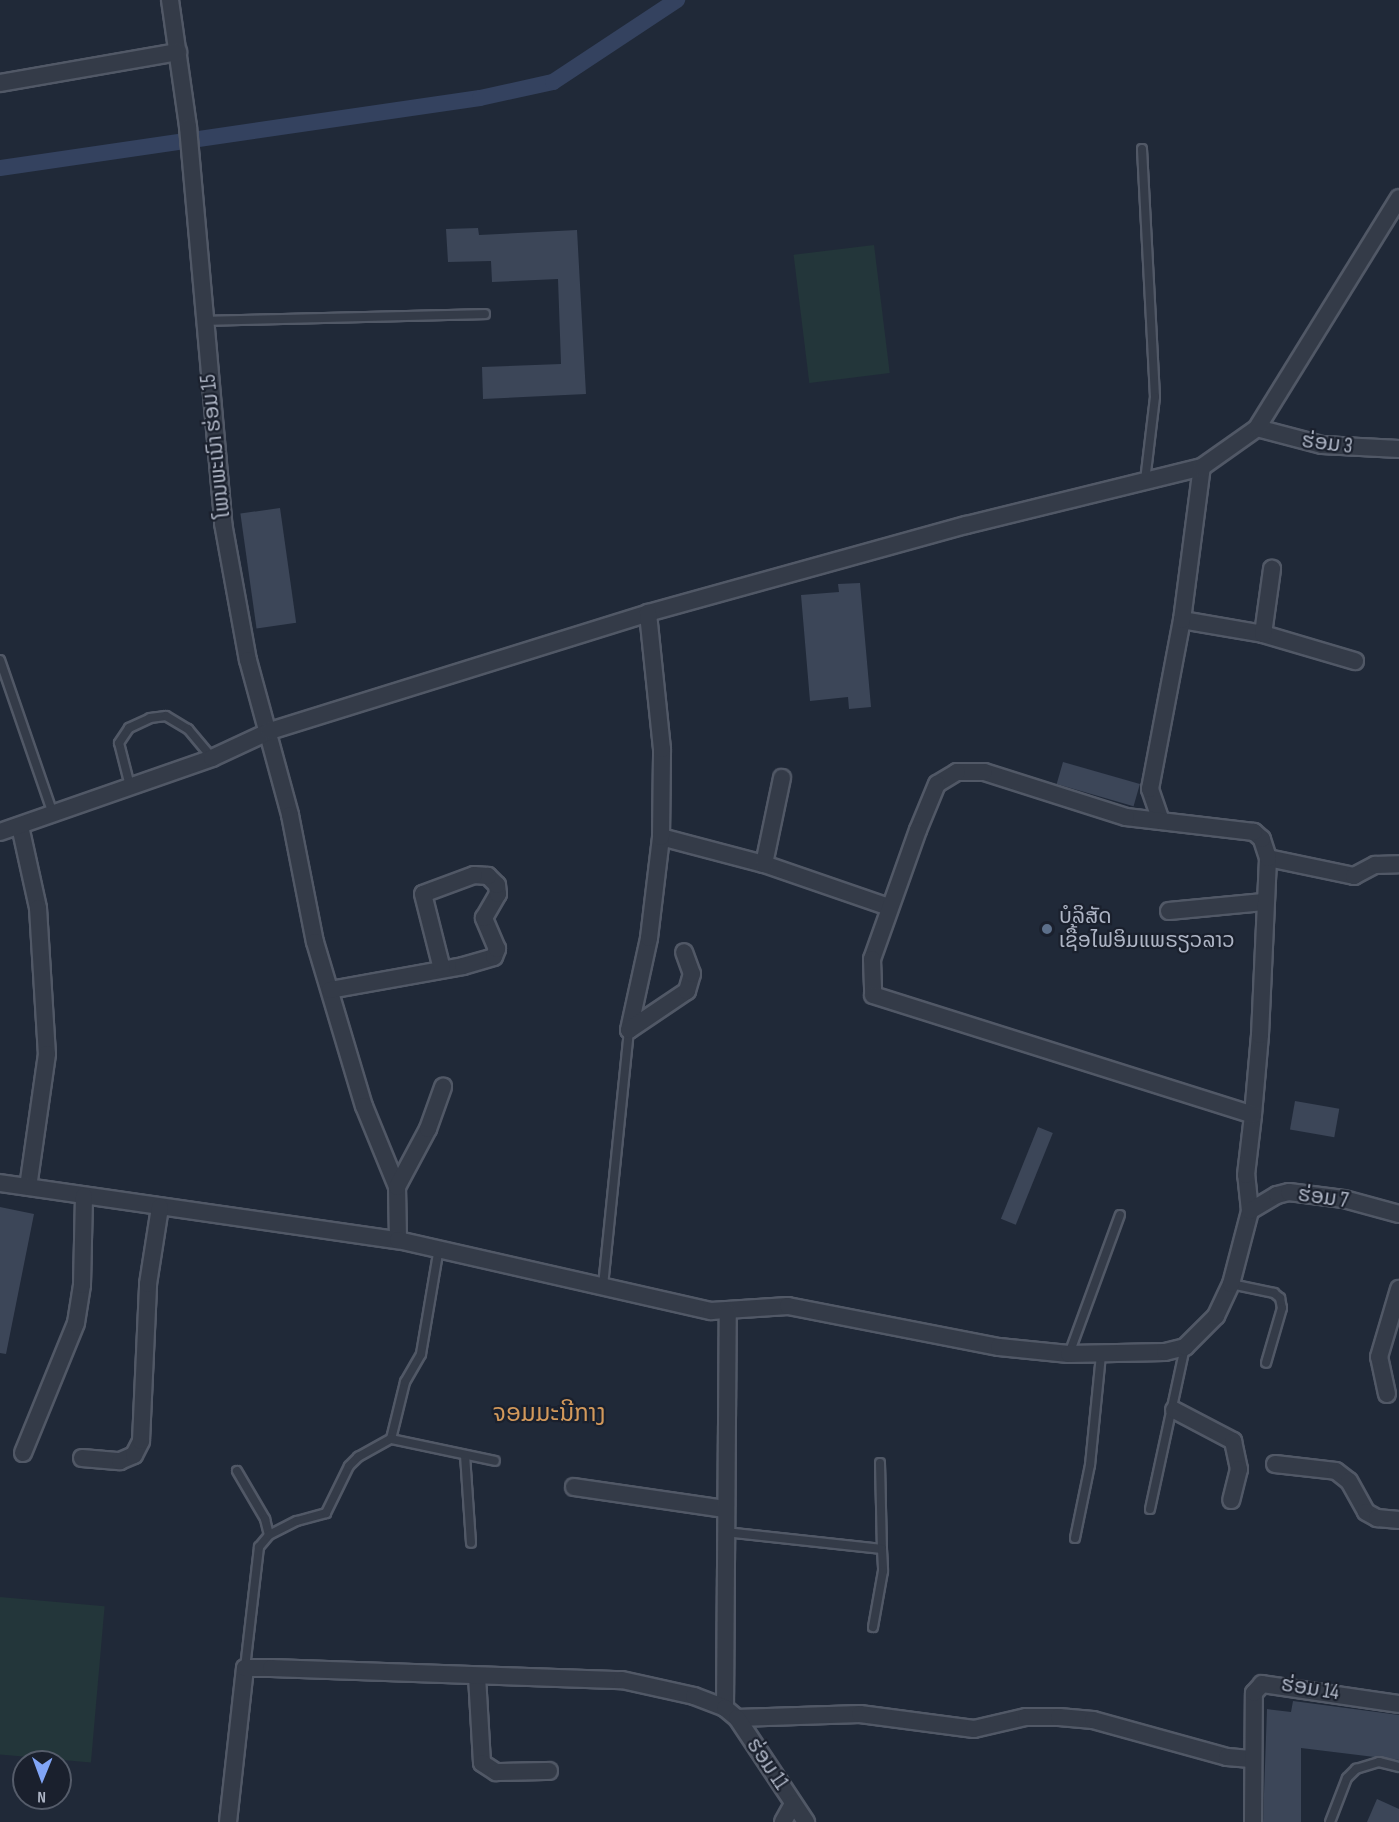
<!DOCTYPE html>
<html>
<head>
<meta charset="utf-8">
<style>
  body { margin:0 }
  #map { position:relative; width:1399px; height:1822px; overflow:hidden; background:#202938; font-family:"Sofia Sans Condensed","Noto Sans Lao",sans-serif }
  div>[style] { position:absolute }
  .green>* { inset:0; background:#23363a; transform-origin:0 0 }
  .canal>* { height:16px; margin:-8px; padding:0 8px; transform-origin:8px; border-radius:8px; background:#34425f }
  .building>* { inset:0; background:#3c4658; transform-origin:0 0 }
  .roads { filter:drop-shadow(2px 0 #515866) drop-shadow(-2px 0 #515866) drop-shadow(0 2px #515866) drop-shadow(0 -2px #515866) }
  .service>* { height:8px; margin:-4px; padding:0 4px; transform-origin:4px; border-radius:4px; background:#343b48 }
  .minor>* { height:16px; margin:-8px; padding:0 8px; transform-origin:8px; border-radius:8px; background:#343b48 }
  .dots>* { width:16px; height:16px; translate:-50% -50%; box-sizing:border-box; border:3px solid #1a202d; border-radius:50% }
  span { translate:-50% -50%; white-space:nowrap; text-align:center; line-height:1.15; -webkit-text-stroke:4.5px #1a202d; paint-order:stroke }
  .street-label { font-size:21px; color:#aeb5c5 }
  .poi-label { font-size:21px; color:#aeb5c5 }
  .left { translate:0 -50%; text-align:left }
  .quarter-label { font-size:24px; color:#d3995b }
  .north { position:absolute; left:12px; top:1750px; width:60px; height:60px; box-sizing:border-box; background:#1a202d; border:2px solid #555c6a; border-radius:50%; rotate:181deg; font-size:16px; font-weight:700; line-height:24px; text-align:center; color:#aeb5c5 }
  .north::after { content:''; display:block; margin:auto; width:21px; height:27px; background:#81a5f7; clip-path:polygon(50% 0,100% 100%,50% 72%,0 100%) }
</style>
</head>
<body>
<div id="map">
  <div class="green">
    <div style="left:874px;top:245px;width:129px;height:81px;rotate:83deg"></div>
    <div style="left:0;top:1597px;width:105px;height:157px;rotate:5deg"></div>
  </div>
  <div class="canal">
    <div style="left:0;top:168px;width:485px;rotate:-8.3deg"></div>
    <div style="left:480px;top:98px;width:75px;rotate:-12.4deg"></div>
    <div style="left:553px;top:82px;width:149px;rotate:-33.5deg"></div>
  </div>
  <div class="building">
    <div style="clip-path:polygon(478px 228px,479px 235px,577px 230px,586px 394px,483px 399px,482px 367px,561px 364px,558px 279px,492px 282px,491px 261px,448px 262px,446px 229px)"></div>
    <div style="left:280px;top:508px;width:116px;height:40px;rotate:82deg"></div>
    <div style="clip-path:polygon(860px 583px,871px 707px,849px 709px,848px 697px,810px 701px,801px 595px,839px 592px,838px 584px)"></div>
    <div style="left:1063px;top:762px;width:80px;height:23px;rotate:16deg"></div>
    <div style="left:1295px;top:1101px;width:45px;height:29px;rotate:10deg"></div>
    <div style="left:1038px;top:1127px;width:16px;height:99px;rotate:22deg"></div>
    <div style="clip-path:polygon(0 1207px,34px 1214px,6px 1354px,0 1353px)"></div>
    <div style="clip-path:polygon(1293px 1701px,1399px 1715px,1399px 1760px,1301px 1748px,1301px 1822px,1263px 1822px,1267px 1709px,1291px 1712px)"></div>
    <div style="clip-path:polygon(1377px 1799px,1399px 1809px,1399px 1822px,1367px 1822px)"></div>
  </div>
  <div class="roads">
    <div class="service">
      <div style="left:1142px;top:149px;width:248px;rotate:87deg"></div>
      <div style="left:1155px;top:397px;width:85px;rotate:96.8deg"></div>
      <div style="left:204px;top:321px;width:281px;rotate:-1.4deg"></div>
      <div style="left:0;top:660px;width:163px;rotate:71deg"></div>
      <div style="left:130px;top:786px;width:44px;rotate:-104.3deg"></div>
      <div style="left:119px;top:743px;width:18px;rotate:-56deg"></div>
      <div style="left:129px;top:728px;width:23px;rotate:-25deg"></div>
      <div style="left:150px;top:718px;width:16px;rotate:-7deg"></div>
      <div style="left:166px;top:716px;width:26px;rotate:31deg"></div>
      <div style="left:188px;top:729px;width:38px;rotate:50deg"></div>
      <div style="left:1231px;top:1284px;width:44px;rotate:11.8deg"></div>
      <div style="left:1274px;top:1293px;width:8px;rotate:40deg"></div>
      <div style="left:1280px;top:1298px;width:10px;rotate:79deg"></div>
      <div style="left:1282px;top:1308px;width:57px;rotate:106.2deg"></div>
      <div style="left:603px;top:1286px;width:257px;rotate:-84.2deg"></div>
      <div style="left:1069px;top:1354px;width:148px;rotate:-69.9deg"></div>
      <div style="left:391px;top:1439px;width:59px;rotate:-76.2deg"></div>
      <div style="left:405px;top:1382px;width:32px;rotate:-60deg"></div>
      <div style="left:421px;top:1354px;width:108px;rotate:-80.4deg"></div>
      <div style="left:465px;top:1455px;width:88px;rotate:86.1deg"></div>
      <div style="left:880px;top:1463px;width:86px;rotate:88.7deg"></div>
      <div style="left:237px;top:1471px;width:56px;rotate:59.7deg"></div>
      <div style="left:265px;top:1519px;width:16px;rotate:76deg"></div>
      <div style="left:1150px;top:1509px;width:166px;rotate:-77.8deg"></div>
      <div style="left:725px;top:1532px;width:158px;rotate:6.2deg"></div>
      <div style="left:882px;top:1549px;width:22px;rotate:87deg"></div>
      <div style="left:883px;top:1571px;width:57px;rotate:100.1deg"></div>
      <div style="left:1075px;top:1538px;width:75px;rotate:-78.4deg"></div>
      <div style="left:1090px;top:1465px;width:112px;rotate:-84.3deg"></div>
      <div style="left:245px;top:1668px;width:122px;rotate:-83.4deg"></div>
      <div style="left:259px;top:1547px;width:16px;rotate:-50deg"></div>
      <div style="left:269px;top:1535px;width:31px;rotate:-27deg"></div>
      <div style="left:297px;top:1521px;width:30px;rotate:-15deg"></div>
      <div style="left:326px;top:1513px;width:52px;rotate:-63.9deg"></div>
      <div style="left:349px;top:1466px;width:13px;rotate:-45deg"></div>
      <div style="left:358px;top:1457px;width:38px;rotate:-29deg"></div>
      <div style="left:391px;top:1439px;width:106px;rotate:11.9deg"></div>
      <div style="left:1330px;top:1822px;width:47px;rotate:-68.9deg"></div>
      <div style="left:1347px;top:1778px;width:13px;rotate:-45deg"></div>
      <div style="left:1356px;top:1769px;width:24px;rotate:-17deg"></div>
      <div style="left:1379px;top:1762px;width:21px;rotate:14deg"></div>
    </div>
    <div class="minor">
      <div style="left:170px;top:0;width:128px;rotate:81.9deg"></div>
      <div style="left:188px;top:127px;width:398px;rotate:84.9deg"></div>
      <div style="left:223px;top:523px;width:139px;rotate:79.7deg"></div>
      <div style="left:248px;top:660px;width:161px;rotate:74.8deg"></div>
      <div style="left:290px;top:815px;width:129px;rotate:78.9deg"></div>
      <div style="left:315px;top:942px;width:171px;rotate:73.4deg"></div>
      <div style="left:364px;top:1106px;width:87px;rotate:67.8deg"></div>
      <div style="left:397px;top:1187px;width:53px;rotate:88.9deg"></div>
      <div style="left:0;top:83px;width:181px;rotate:-9.9deg"></div>
      <div style="left:1257px;top:428px;width:67px;rotate:14.7deg"></div>
      <div style="left:1322px;top:445px;width:77px;rotate:3deg"></div>
      <div style="left:1182px;top:620px;width:82px;rotate:9.8deg"></div>
      <div style="left:1263px;top:634px;width:96px;rotate:16.4deg"></div>
      <div style="left:1263px;top:634px;width:66px;rotate:-82.1deg"></div>
      <div style="left:1161px;top:821px;width:34px;rotate:-109deg"></div>
      <div style="left:1150px;top:789px;width:172px;rotate:-79.3deg"></div>
      <div style="left:1182px;top:620px;width:154px;rotate:-82.6deg"></div>
      <div style="left:20px;top:826px;width:84px;rotate:77.6deg"></div>
      <div style="left:38px;top:908px;width:146px;rotate:86.5deg"></div>
      <div style="left:47px;top:1054px;width:134px;rotate:98.1deg"></div>
      <div style="left:0;top:832px;width:225px;rotate:-19.2deg"></div>
      <div style="left:212px;top:758px;width:64px;rotate:-25deg"></div>
      <div style="left:270px;top:731px;width:396px;rotate:-17.3deg"></div>
      <div style="left:648px;top:613px;width:330px;rotate:-15.5deg"></div>
      <div style="left:966px;top:525px;width:243px;rotate:-13.8deg"></div>
      <div style="left:1202px;top:467px;width:67px;rotate:-35.3deg"></div>
      <div style="left:1257px;top:428px;width:270px;rotate:-58.3deg"></div>
      <div style="left:661px;top:837px;width:106px;rotate:14.7deg"></div>
      <div style="left:764px;top:864px;width:132px;rotate:19deg"></div>
      <div style="left:1268px;top:858px;width:88px;rotate:11.8deg"></div>
      <div style="left:1354px;top:876px;width:24px;rotate:-28deg"></div>
      <div style="left:1375px;top:865px;width:24px;rotate:-2deg"></div>
      <div style="left:764px;top:864px;width:88px;rotate:-78.2deg"></div>
      <div style="left:1169px;top:911px;width:95px;rotate:-5.4deg"></div>
      <div style="left:330px;top:990px;width:135px;rotate:-10.2deg"></div>
      <div style="left:463px;top:966px;width:32px;rotate:-16deg"></div>
      <div style="left:494px;top:957px;width:9px;rotate:-69deg"></div>
      <div style="left:497px;top:949px;width:34px;rotate:-113deg"></div>
      <div style="left:484px;top:918px;width:28px;rotate:-60deg"></div>
      <div style="left:498px;top:894px;width:9px;rotate:-96deg"></div>
      <div style="left:497px;top:885px;width:13px;rotate:-135deg"></div>
      <div style="left:488px;top:876px;width:14px;rotate:-176deg"></div>
      <div style="left:474px;top:875px;width:54px;rotate:159.6deg"></div>
      <div style="left:423px;top:894px;width:77px;rotate:75.8deg"></div>
      <div style="left:629px;top:1030px;width:94px;rotate:-77.7deg"></div>
      <div style="left:649px;top:938px;width:102px;rotate:-83.2deg"></div>
      <div style="left:661px;top:837px;width:88px;rotate:-89.3deg"></div>
      <div style="left:662px;top:749px;width:137px;rotate:-95.9deg"></div>
      <div style="left:629px;top:1030px;width:70px;rotate:-33.9deg"></div>
      <div style="left:687px;top:991px;width:18px;rotate:-74deg"></div>
      <div style="left:692px;top:974px;width:23px;rotate:-110deg"></div>
      <div style="left:0;top:1183px;width:402px;rotate:8.2deg"></div>
      <div style="left:398px;top:1240px;width:321px;rotate:12.8deg"></div>
      <div style="left:711px;top:1311px;width:77px;rotate:-3.7deg"></div>
      <div style="left:788px;top:1306px;width:215px;rotate:11deg"></div>
      <div style="left:999px;top:1347px;width:70px;rotate:5.7deg"></div>
      <div style="left:1069px;top:1354px;width:96px;rotate:-1.2deg"></div>
      <div style="left:1165px;top:1352px;width:21px;rotate:-14deg"></div>
      <div style="left:1185px;top:1347px;width:44px;rotate:-45deg"></div>
      <div style="left:1216px;top:1316px;width:35px;rotate:-65deg"></div>
      <div style="left:1231px;top:1284px;width:75px;rotate:-75.4deg"></div>
      <div style="left:1250px;top:1211px;width:36px;rotate:-96deg"></div>
      <div style="left:1246px;top:1175px;width:60px;rotate:-83.3deg"></div>
      <div style="left:1253px;top:1115px;width:80px;rotate:-85deg"></div>
      <div style="left:1260px;top:1035px;width:177px;rotate:-87.4deg"></div>
      <div style="left:1268px;top:858px;width:20px;rotate:-108deg"></div>
      <div style="left:1262px;top:839px;width:11px;rotate:-139deg"></div>
      <div style="left:1254px;top:832px;width:129px;rotate:-173.3deg"></div>
      <div style="left:1126px;top:817px;width:149px;rotate:-162.4deg"></div>
      <div style="left:984px;top:772px;width:27px;rotate:180deg"></div>
      <div style="left:957px;top:772px;width:23px;rotate:149deg"></div>
      <div style="left:937px;top:784px;width:50px;rotate:112.4deg"></div>
      <div style="left:918px;top:830px;width:137px;rotate:109.6deg"></div>
      <div style="left:872px;top:959px;width:36px;rotate:88deg"></div>
      <div style="left:873px;top:995px;width:398px;rotate:17.5deg"></div>
      <div style="left:397px;top:1187px;width:66px;rotate:-61.9deg"></div>
      <div style="left:428px;top:1129px;width:45px;rotate:-70.3deg"></div>
      <div style="left:1250px;top:1211px;width:31px;rotate:-31deg"></div>
      <div style="left:1277px;top:1195px;width:12px;rotate:-14deg"></div>
      <div style="left:1289px;top:1192px;width:55px;rotate:7.3deg"></div>
      <div style="left:1344px;top:1199px;width:57px;rotate:15.3deg"></div>
      <div style="left:1387px;top:1394px;width:38px;rotate:-102deg"></div>
      <div style="left:1379px;top:1357px;width:71px;rotate:-73.6deg"></div>
      <div style="left:1174px;top:1410px;width:67px;rotate:27.7deg"></div>
      <div style="left:1233px;top:1441px;width:29px;rotate:78deg"></div>
      <div style="left:1239px;top:1469px;width:32px;rotate:104deg"></div>
      <div style="left:23px;top:1453px;width:140px;rotate:-67.8deg"></div>
      <div style="left:76px;top:1323px;width:38px;rotate:-81deg"></div>
      <div style="left:82px;top:1285px;width:89px;rotate:-88.7deg"></div>
      <div style="left:82px;top:1458px;width:38px;rotate:5deg"></div>
      <div style="left:120px;top:1461px;width:15px;rotate:-23deg"></div>
      <div style="left:134px;top:1455px;width:16px;rotate:-63deg"></div>
      <div style="left:141px;top:1441px;width:157px;rotate:-87.4deg"></div>
      <div style="left:148px;top:1284px;width:78px;rotate:-81.1deg"></div>
      <div style="left:1275px;top:1464px;width:61px;rotate:6.5deg"></div>
      <div style="left:1336px;top:1471px;width:16px;rotate:38deg"></div>
      <div style="left:1349px;top:1481px;width:35px;rotate:61deg"></div>
      <div style="left:1366px;top:1512px;width:13px;rotate:29deg"></div>
      <div style="left:1377px;top:1518px;width:22px;rotate:5deg"></div>
      <div style="left:574px;top:1487px;width:153px;rotate:8.3deg"></div>
      <div style="left:477px;top:1676px;width:87px;rotate:86.7deg"></div>
      <div style="left:482px;top:1763px;width:17px;rotate:33deg"></div>
      <div style="left:496px;top:1772px;width:53px;rotate:-1.1deg"></div>
      <div style="left:725px;top:1708px;width:396px;rotate:-89.6deg"></div>
      <div style="left:737px;top:1718px;width:123px;rotate:-1.9deg"></div>
      <div style="left:860px;top:1714px;width:115px;rotate:7.5deg"></div>
      <div style="left:974px;top:1729px;width:53px;rotate:-13deg"></div>
      <div style="left:1026px;top:1717px;width:33px"></div>
      <div style="left:1059px;top:1717px;width:34px;rotate:5deg"></div>
      <div style="left:1093px;top:1720px;width:139px;rotate:15.4deg"></div>
      <div style="left:1227px;top:1757px;width:24px;rotate:5deg"></div>
      <div style="left:228px;top:1822px;width:155px;rotate:-83.7deg"></div>
      <div style="left:245px;top:1668px;width:26px"></div>
      <div style="left:271px;top:1668px;width:351px;rotate:2deg"></div>
      <div style="left:622px;top:1680px;width:74px;rotate:12.5deg"></div>
      <div style="left:694px;top:1696px;width:33px;rotate:21deg"></div>
      <div style="left:725px;top:1708px;width:16px;rotate:40deg"></div>
      <div style="left:737px;top:1718px;width:125px;rotate:56.4deg"></div>
      <div style="left:783px;top:1822px;width:21px;rotate:-61deg"></div>
      <div style="left:1253px;top:1822px;width:129px;rotate:-89.6deg"></div>
      <div style="left:1254px;top:1693px;width:12px;rotate:-48deg"></div>
      <div style="left:1262px;top:1684px;width:138px;rotate:8.3deg"></div>
    </div>
  </div>
  <div class="dots">
    <div style="left:1047px;top:929px;background:#5c6f8a"></div>
  </div>
  <div class="street-label">
    <span style="left:1327px;top:444px;rotate:7deg">ຮ່ອມ 3</span>
    <span style="left:216px;top:446px;rotate:-96deg">ໂພນພະເນົາ ຮ່ອມ 15</span>
    <span style="left:1323px;top:1198px;rotate:8deg">ຮ່ອມ 7</span>
    <span style="left:1310px;top:1689px;rotate:9deg">ຮ່ອມ 14</span>
    <span style="left:767px;top:1764px;rotate:56deg">ຮ່ອມ 11</span>
  </div>
  <div class="poi-label">
    <span class="left" style="left:1059px;top:929px">ບໍລິສັດ<br>ເຊື້ອໄຟອິມແພຣຽວລາວ</span>
  </div>
  <div class="quarter-label">
    <span style="left:549px;top:1414px">ຈອມມະນີກາງ</span>
  </div>
  <div class="north">N</div>
</div>
</body>
</html>
